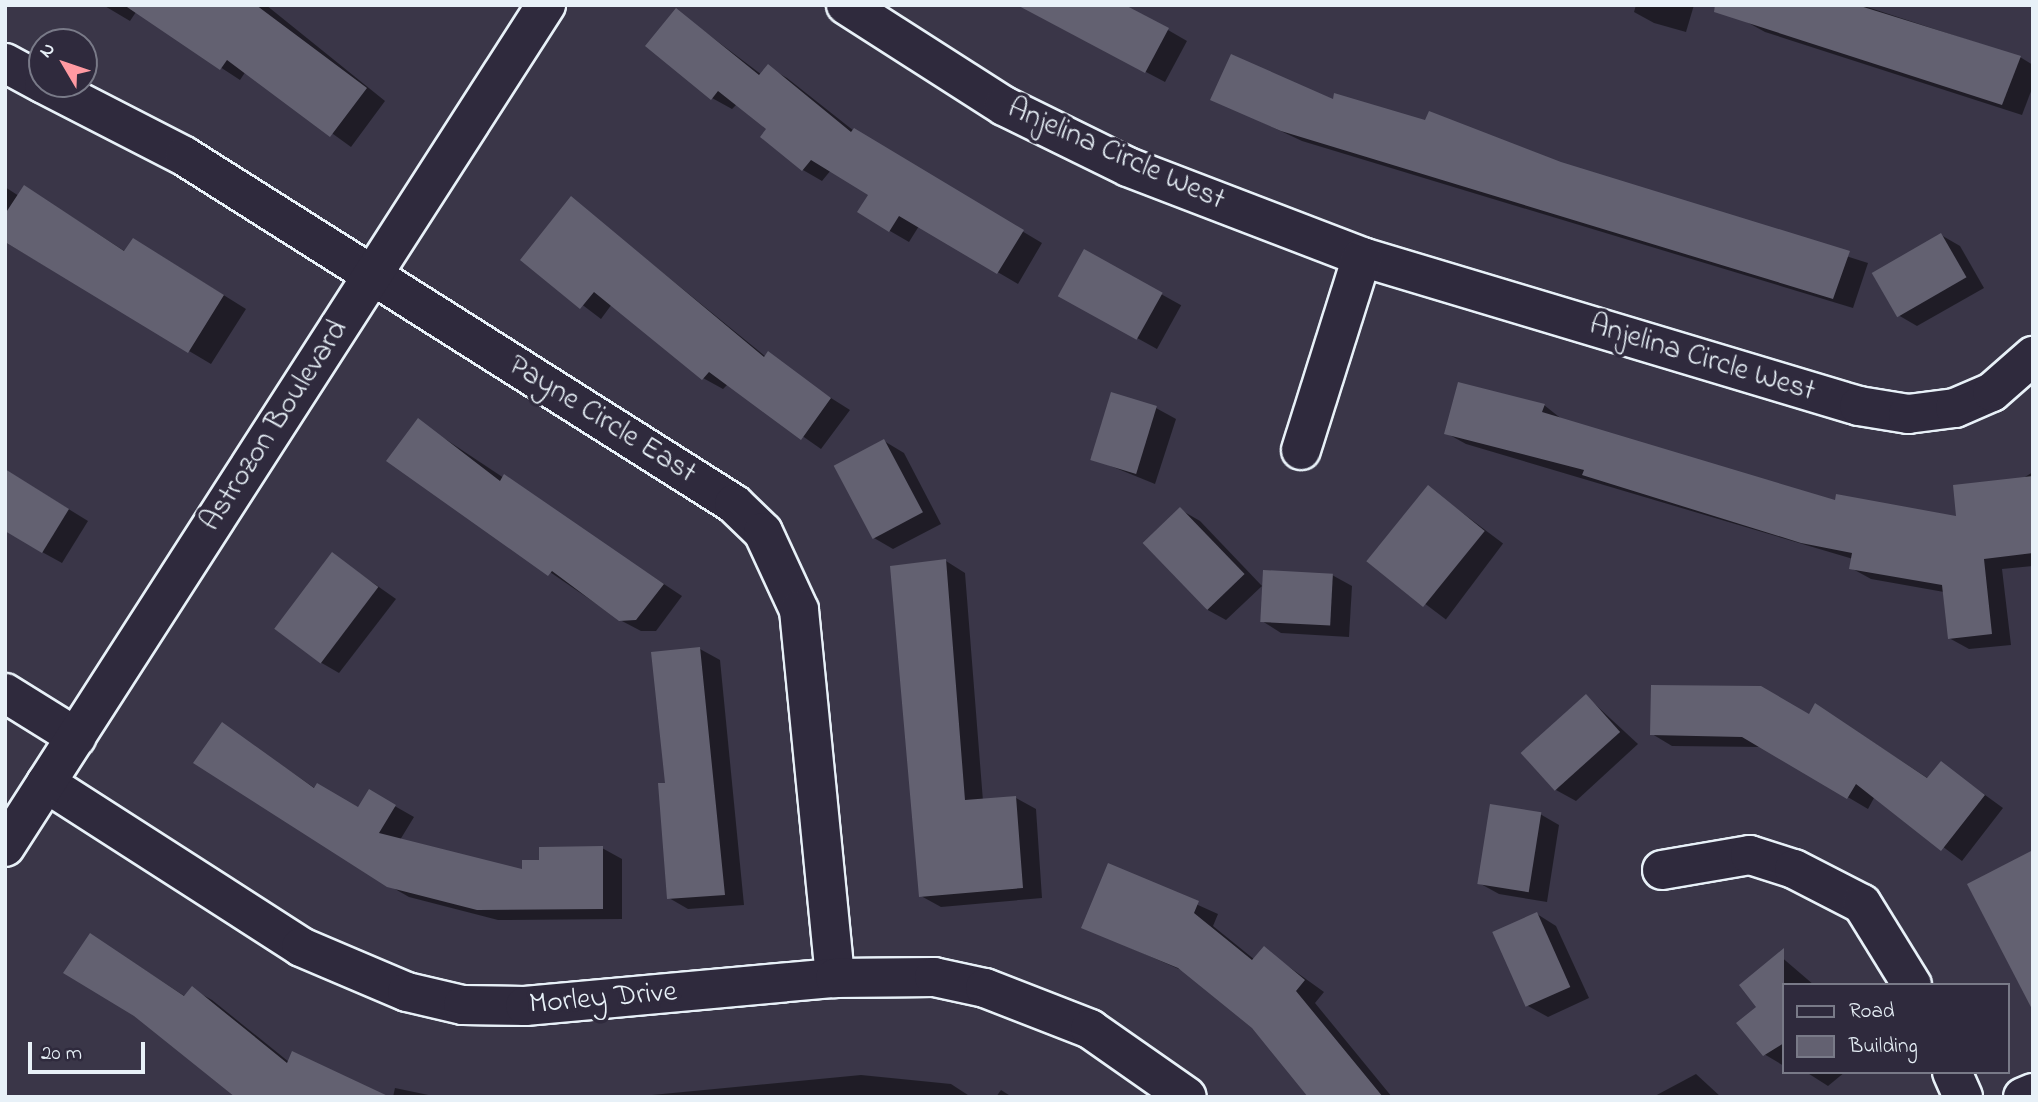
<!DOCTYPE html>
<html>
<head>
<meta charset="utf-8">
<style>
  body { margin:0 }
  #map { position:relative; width:2038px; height:1102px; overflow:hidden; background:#3a3648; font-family:"Indie Flower",sans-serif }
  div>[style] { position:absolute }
  .shadow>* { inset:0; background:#0007; transform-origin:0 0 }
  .building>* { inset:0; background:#636171; transform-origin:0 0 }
  .roads { filter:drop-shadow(2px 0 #e8f1f8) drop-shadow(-2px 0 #e8f1f8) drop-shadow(0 2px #e8f1f8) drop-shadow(0 -2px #e8f1f8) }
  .minor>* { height:38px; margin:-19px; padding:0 19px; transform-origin:19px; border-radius:19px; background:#2f2a3d }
  .major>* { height:38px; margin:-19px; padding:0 19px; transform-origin:19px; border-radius:19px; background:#2f2a3d }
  span { translate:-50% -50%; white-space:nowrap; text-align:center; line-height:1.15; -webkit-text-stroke:7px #2f2a3d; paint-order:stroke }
  .street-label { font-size:30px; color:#e8f1f8 }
  .frame { position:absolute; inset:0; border:7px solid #e8f1f8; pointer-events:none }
  .legend { position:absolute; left:1782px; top:983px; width:228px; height:91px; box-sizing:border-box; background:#2f2a3d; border:2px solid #797a88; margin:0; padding:9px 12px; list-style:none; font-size:21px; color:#e8f1f8 }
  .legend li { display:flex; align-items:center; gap:14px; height:35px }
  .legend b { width:35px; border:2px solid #797a88 }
  .north { position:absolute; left:28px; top:28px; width:70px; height:70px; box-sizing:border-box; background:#2f2a3d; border:2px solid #797a88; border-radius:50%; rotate:309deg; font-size:19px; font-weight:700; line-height:28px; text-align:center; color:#e8f1f8 }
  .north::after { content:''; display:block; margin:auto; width:24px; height:32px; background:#ff9aa2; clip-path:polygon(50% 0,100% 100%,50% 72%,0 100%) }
  .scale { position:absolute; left:28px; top:1042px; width:117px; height:32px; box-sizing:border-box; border:4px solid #e8f1f8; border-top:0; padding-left:9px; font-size:21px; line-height:24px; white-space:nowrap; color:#e8f1f8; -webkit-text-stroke:5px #2f2a3d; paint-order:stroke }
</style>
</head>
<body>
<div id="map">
  <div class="shadow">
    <div style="clip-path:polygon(103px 5px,266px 5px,385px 101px,351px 147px,246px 71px,240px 80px,136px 12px,130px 21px)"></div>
    <div style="clip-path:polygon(1636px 5px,1694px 5px,1686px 32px,1654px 23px,1634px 12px)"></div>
    <div style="clip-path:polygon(1750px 5px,1861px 5px,2020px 57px,2033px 65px,2033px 86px,2022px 115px,1765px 32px,1745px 21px)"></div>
    <div style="clip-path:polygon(676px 10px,762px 75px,768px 67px,787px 78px,854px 131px,1042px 243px,1018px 284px,919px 226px,909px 242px,890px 231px,870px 194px,831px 170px,822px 181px,803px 170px,762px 137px,768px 129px,737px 104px,732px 109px,712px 98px,647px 46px)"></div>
    <div style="clip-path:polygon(1055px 24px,1168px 30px,1187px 41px,1165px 82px)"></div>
    <div style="clip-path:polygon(1213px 99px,1334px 101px,1426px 123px,1868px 263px,1853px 308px,1302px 141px)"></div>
    <div style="clip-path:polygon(5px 187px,19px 196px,25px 187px,126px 252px,156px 253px,246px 309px,211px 364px,5px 242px)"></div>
    <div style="clip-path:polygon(571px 198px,766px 357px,850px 410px,821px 449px,728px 384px,723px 389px,703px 378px,612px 304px,601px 319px,522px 259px)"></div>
    <div style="clip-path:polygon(1941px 235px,1960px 246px,1984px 288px,1917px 326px,1898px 315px,1873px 273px)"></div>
    <div style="left:1085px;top:252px;width:110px;height:50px;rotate:29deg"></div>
    <div style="clip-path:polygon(1544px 405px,1563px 420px,1836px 502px,1958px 518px,2033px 472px,2033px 566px,2002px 569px,2011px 645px,1969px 649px,1949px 638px,1944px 592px,1871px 579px,1851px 568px,1853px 559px,1466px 444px,1446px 433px)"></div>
    <div style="clip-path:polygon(1156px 408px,1176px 419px,1155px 484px,1091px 458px)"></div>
    <div style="clip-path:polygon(418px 421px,682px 596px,656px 631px,641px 631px,620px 620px,388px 461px)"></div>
    <div style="clip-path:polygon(884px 441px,904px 453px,941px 524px,893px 549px,874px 538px,836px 467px)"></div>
    <div style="clip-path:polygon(5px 470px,88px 521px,62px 563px,42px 552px)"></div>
    <div style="left:1428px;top:487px;width:94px;height:95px;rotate:37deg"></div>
    <div style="clip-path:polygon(1181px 510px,1200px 521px,1262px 586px,1226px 620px,1206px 609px)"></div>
    <div style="clip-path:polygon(332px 554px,396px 599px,339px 673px,320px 662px)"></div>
    <div style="clip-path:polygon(946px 561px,965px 573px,983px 801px,1016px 798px,1036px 809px,1042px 898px,941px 907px,921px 896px)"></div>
    <div style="clip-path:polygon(1332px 575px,1352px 586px,1349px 637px,1281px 633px,1262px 621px)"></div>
    <div style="clip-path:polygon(700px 649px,720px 660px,744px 905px,688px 909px,669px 898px)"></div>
    <div style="clip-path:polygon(1586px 696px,1638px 744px,1576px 801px,1556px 790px)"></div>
    <div style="clip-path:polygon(1816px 705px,1929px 779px,1941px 763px,2003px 808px,1962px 861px,1875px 796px,1868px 809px,1763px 747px,1672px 746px,1652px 734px,1810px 717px)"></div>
    <div style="clip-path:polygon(223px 725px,316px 789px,359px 809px,370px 792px,414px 817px,400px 840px,523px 871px,602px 848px,622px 859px,622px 919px,498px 920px,409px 897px,388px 885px)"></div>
    <div style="clip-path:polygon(1540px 814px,1559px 825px,1547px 902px,1499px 894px,1479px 883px)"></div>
    <div style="clip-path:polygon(1109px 865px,1218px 914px,1213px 926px,1255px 960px,1264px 949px,1324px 992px,1315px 1003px,1392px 1097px,1310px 1097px,1253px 1027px,1188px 973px,1083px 927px)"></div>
    <div style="clip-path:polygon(1537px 914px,1556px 926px,1589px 998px,1548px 1017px,1528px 1006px)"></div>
    <div style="clip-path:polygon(91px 935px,186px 997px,192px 989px,212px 1000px,289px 1062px,386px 1097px,237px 1097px)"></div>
    <div style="clip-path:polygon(1779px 955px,1814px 985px,1784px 985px,1784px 1066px,1764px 1054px,1758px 1007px)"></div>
    <div style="clip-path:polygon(1806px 1072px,1845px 1072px,1828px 1086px)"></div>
    <div style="clip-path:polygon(1696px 1074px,1721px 1097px,1653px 1097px)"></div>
    <div style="clip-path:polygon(861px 1075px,951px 1084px,971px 1097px,631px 1097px)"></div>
    <div style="clip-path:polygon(395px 1088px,438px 1097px,393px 1097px)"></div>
    <div style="clip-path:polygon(1001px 1090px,1012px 1097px,996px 1097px)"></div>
  </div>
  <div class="building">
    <div style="clip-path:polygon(124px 5px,256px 5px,367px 88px,330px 137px,227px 60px,220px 70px)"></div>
    <div style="clip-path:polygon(1017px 5px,1125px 5px,1169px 28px,1145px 73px)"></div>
    <div style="clip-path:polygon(1715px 5px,1857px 5px,2021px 56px,2002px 105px,1714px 12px)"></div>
    <div style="clip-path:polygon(676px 8px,759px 75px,768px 64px,851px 132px,854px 128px,1024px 230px,997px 274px,899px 216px,889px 232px,857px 212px,868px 195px,811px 160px,802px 171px,760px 137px,766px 129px,718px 91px,711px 100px,645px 46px)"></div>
    <div style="clip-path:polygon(1231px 54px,1333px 99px,1334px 93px,1425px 120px,1429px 111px,1561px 162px,1850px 251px,1833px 299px,1281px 131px,1210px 100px)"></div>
    <div style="clip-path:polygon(24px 185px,124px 251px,133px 238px,224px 295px,188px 353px,5px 242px,5px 214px)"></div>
    <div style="clip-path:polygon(571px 196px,764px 357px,768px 351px,831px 398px,801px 440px,709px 372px,702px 380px,594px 292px,580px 309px,520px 260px)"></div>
    <div style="left:1941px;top:233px;width:51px;height:80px;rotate:60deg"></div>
    <div style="left:1084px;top:249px;width:90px;height:54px;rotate:29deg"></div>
    <div style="clip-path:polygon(1458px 382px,1545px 404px,1542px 412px,1835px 500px,1836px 494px,1956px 516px,1953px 485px,2033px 476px,2033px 553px,1984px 559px,1992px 634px,1948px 639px,1942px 585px,1849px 569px,1852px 553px,1801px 543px,1582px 475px,1584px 470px,1444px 434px)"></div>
    <div style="left:1111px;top:392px;width:48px;height:71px;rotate:17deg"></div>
    <div style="clip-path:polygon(418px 418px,500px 481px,504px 474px,664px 584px,636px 620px,619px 621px,552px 571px,548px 576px,386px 461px)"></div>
    <div style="left:884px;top:439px;width:83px;height:57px;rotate:62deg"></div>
    <div style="clip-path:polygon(5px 469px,69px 509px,42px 553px,5px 531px)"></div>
    <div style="left:1428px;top:485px;width:73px;height:98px;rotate:39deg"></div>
    <div style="left:1180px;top:507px;width:93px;height:52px;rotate:46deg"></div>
    <div style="left:332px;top:552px;width:58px;height:96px;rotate:37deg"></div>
    <div style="clip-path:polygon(946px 559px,965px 800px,1016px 796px,1023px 888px,919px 897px,890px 566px)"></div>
    <div style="left:1263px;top:570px;width:70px;height:52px;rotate:3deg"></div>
    <div style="clip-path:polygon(700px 647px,725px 895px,667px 899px,658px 783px,665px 783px,651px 652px)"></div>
    <div style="clip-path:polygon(1651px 685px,1761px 686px,1809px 714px,1815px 703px,1927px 778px,1941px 761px,1985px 795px,1941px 851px,1856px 784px,1847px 799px,1742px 737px,1650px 735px)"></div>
    <div style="left:1586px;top:694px;width:51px;height:88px;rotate:48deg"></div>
    <div style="clip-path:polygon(222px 722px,314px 788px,317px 783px,358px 807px,369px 789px,396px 805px,379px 833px,522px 869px,522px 860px,539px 860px,539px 847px,603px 846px,603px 909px,477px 910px,387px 887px,193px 763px)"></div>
    <div style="left:1490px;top:804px;width:52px;height:81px;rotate:9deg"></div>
    <div style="clip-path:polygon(2033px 850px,2033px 1011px,1967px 884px)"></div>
    <div style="clip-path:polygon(1108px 863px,1199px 901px,1194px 913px,1252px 960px,1264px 946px,1305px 980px,1296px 991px,1383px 1097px,1308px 1097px,1252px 1028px,1178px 968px,1081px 928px)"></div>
    <div style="left:1537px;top:912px;width:82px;height:49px;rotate:66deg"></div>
    <div style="clip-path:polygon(90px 933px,184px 996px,192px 986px,287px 1063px,292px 1051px,390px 1097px,235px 1097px,134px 1016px,63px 973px)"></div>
    <div style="clip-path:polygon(1784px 948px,1784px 1043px,1763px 1056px,1736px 1023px,1756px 1007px,1739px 985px)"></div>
  </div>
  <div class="roads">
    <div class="minor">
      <div style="left:846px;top:5px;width:188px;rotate:32.6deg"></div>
      <div style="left:1004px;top:106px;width:138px;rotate:26.2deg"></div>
      <div style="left:1128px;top:167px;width:251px;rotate:21deg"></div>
      <div style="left:1362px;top:257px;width:519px;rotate:16.69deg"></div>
      <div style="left:1859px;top:406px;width:50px;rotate:9.3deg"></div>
      <div style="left:1908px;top:414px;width:47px;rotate:-7.3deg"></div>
      <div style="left:1955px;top:408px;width:40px;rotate:-23.4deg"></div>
      <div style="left:1992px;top:392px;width:55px;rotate:-41.3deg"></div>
      <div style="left:5px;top:63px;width:42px;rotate:28.4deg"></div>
      <div style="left:44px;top:84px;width:157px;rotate:27.2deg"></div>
      <div style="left:184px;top:156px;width:651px;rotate:32.32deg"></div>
      <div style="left:734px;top:504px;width:40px;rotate:44deg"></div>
      <div style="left:763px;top:532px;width:86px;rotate:65.2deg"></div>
      <div style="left:799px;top:610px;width:370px;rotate:84.4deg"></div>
      <div style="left:1301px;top:450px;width:202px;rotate:-72.5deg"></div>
      <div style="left:5px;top:693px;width:84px;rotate:31.8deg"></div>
      <div style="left:46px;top:783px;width:303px;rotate:32.7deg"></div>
      <div style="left:301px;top:947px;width:115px;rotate:23deg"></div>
      <div style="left:407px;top:992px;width:57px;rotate:13.1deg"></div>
      <div style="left:463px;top:1005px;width:62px;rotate:0.9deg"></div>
      <div style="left:525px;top:1006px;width:311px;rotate:-5.2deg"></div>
      <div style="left:835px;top:978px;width:99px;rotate:-0.6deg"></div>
      <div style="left:934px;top:977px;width:52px;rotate:12.2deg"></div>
      <div style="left:985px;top:988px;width:113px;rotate:21.3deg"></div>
      <div style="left:1090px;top:1029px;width:118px;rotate:35deg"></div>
      <div style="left:1662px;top:870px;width:89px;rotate:-9.7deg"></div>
      <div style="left:1750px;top:855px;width:46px;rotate:17.7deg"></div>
      <div style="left:1794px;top:869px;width:76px;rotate:27.2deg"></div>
      <div style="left:1862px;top:904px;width:95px;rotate:58.3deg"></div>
      <div style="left:1952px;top:1072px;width:27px;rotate:66deg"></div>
      <div style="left:2023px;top:1097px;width:11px;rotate:-22deg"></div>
    </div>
    <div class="major">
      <div style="left:5px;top:847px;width:1001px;rotate:-57.28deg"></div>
    </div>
  </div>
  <div class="street-label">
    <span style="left:1116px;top:155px;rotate:24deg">Anjelina Circle West</span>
    <span style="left:1702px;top:359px;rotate:17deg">Anjelina Circle West</span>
    <span style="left:602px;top:420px;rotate:32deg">Payne Circle East</span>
    <span style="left:275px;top:426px;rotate:-57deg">Astrozon Boulevard</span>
    <span style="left:603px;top:999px;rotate:-5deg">Morley Drive</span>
  </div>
  <div class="frame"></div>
  <ul class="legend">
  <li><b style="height:9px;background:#2f2a3d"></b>Road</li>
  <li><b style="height:19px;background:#636171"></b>Building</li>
  </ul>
  <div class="north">N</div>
  <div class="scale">20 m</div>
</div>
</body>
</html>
